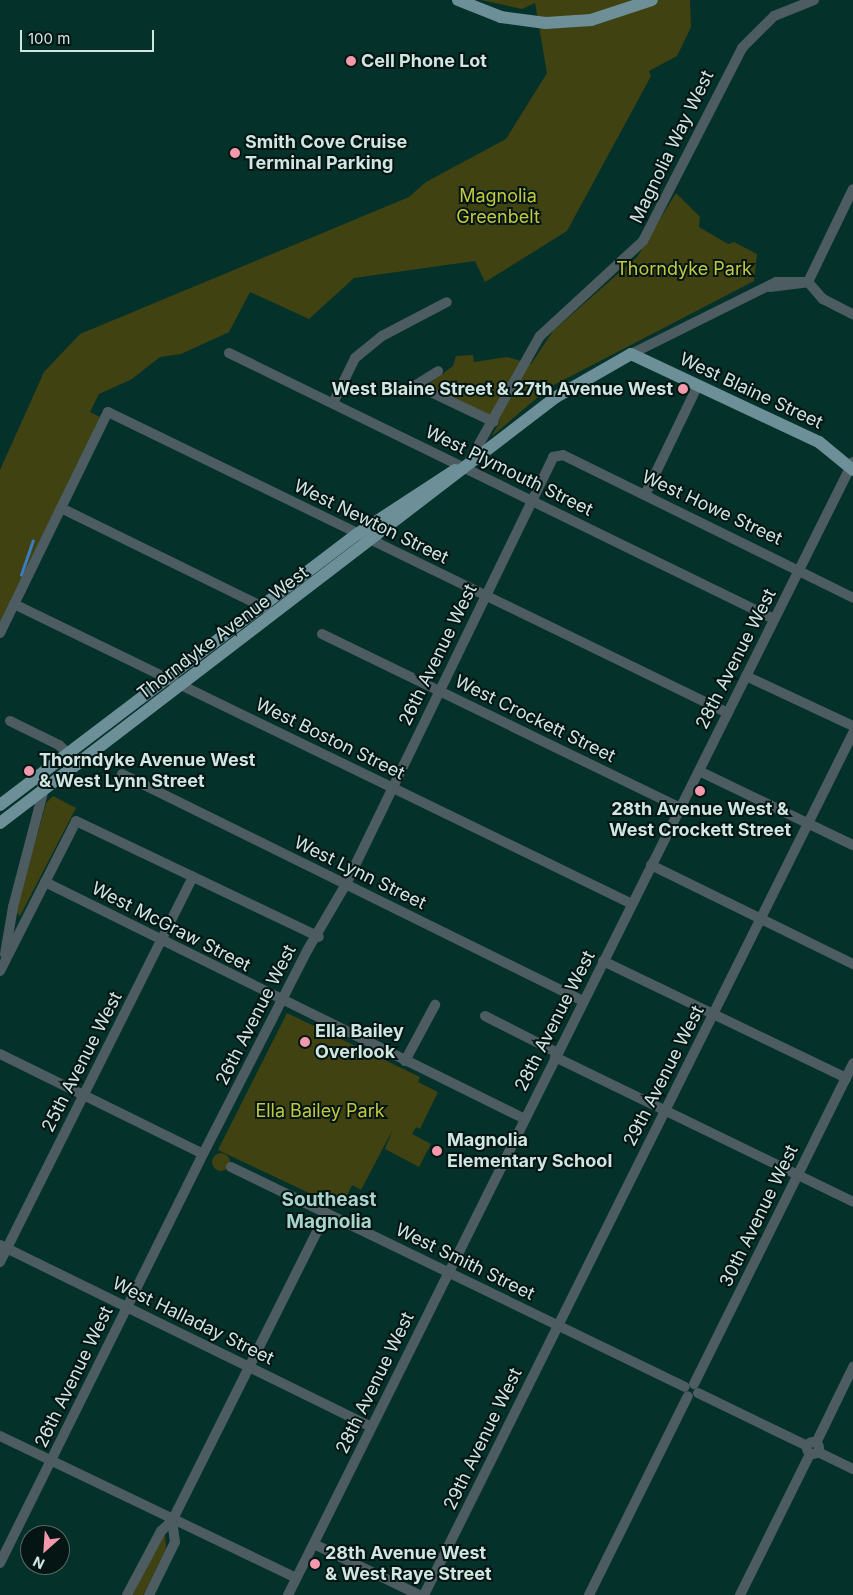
<!DOCTYPE html>
<html>
<head>
<meta charset="utf-8">
<style>
  body { margin:0 }
  #map { position:relative; width:853px; height:1595px; overflow:hidden; background:#05312b; font-family:Inter,sans-serif }
  div>[style] { position:absolute }
  .green>* { inset:0; background:#404211 }
  .round { border-radius:50% }
  .stream>* { height:2.5px; margin:-1.25px; padding:0 1.25px; transform-origin:1.25px; border-radius:1.25px; background:#3c7dc0 }
  .minor>* { height:10px; margin:-5px; padding:0 5px; transform-origin:5px; border-radius:5px; background:#4c5c61 }
  .minor>.ring { margin:-5px; padding:0; box-sizing:content-box; background:none; border:10px solid #4c5c61; border-radius:50% }
  .major>* { height:12px; margin:-6px; padding:0 6px; transform-origin:6px; border-radius:6px; background:#6d8f98 }
  .dots>* { width:14px; height:14px; translate:-50% -50%; box-sizing:border-box; border:2px solid #051513; border-radius:50% }
  span { translate:-50% -50%; white-space:nowrap; text-align:center; line-height:1.15; -webkit-text-stroke:4px #051513; paint-order:stroke }
  .poi-label { font-size:18px; color:#d0e6e1; font-weight:700 }
  .left { translate:0 -50%; text-align:left }
  .right { translate:-100% -50%; text-align:right }
  .street-label { font-size:18px; color:#d0e6e1 }
  .park-label { font-size:18px; color:#c3c841 }
  .neighbourhood-label { font-size:19px; color:#a8d4cb; font-weight:700 }
  .north { position:absolute; left:20px; top:1525px; width:50px; height:50px; box-sizing:border-box; background:#051513; border:1px solid #566965; border-radius:50%; rotate:206deg; font-size:14px; font-weight:700; line-height:20px; text-align:center; color:#d0e6e1 }
  .north::after { content:''; display:block; margin:auto; width:18px; height:22px; background:#f29aac; clip-path:polygon(50% 0,100% 100%,50% 72%,0 100%) }
  .scale { position:absolute; left:20px; top:30px; width:134px; height:22px; box-sizing:border-box; border:2px solid #d0e6e1; border-top:0; padding-left:6px; font-size:15px; line-height:18px; white-space:nowrap; color:#d0e6e1; -webkit-text-stroke:4px #051513; paint-order:stroke }
</style>
</head>
<body>
<div id="map">
  <div class="green">
    <div style="clip-path:polygon(481px 0,690px 0,691px 27px,677px 56px,649px 71px,651px 76px,567px 231px,485px 282px,475px 261px,354px 278px,309px 319px,250px 292px,229px 332px,181px 354px,160px 357px,132px 379px,99px 394px,90px 412px,100px 417px,0 622px,0 470px,44px 372px,80px 334px,409px 197px,426px 182px,506px 139px,547px 73px,535px 3px,522px 9px)"></div>
    <div style="clip-path:polygon(676px 193px,700px 217px,699px 227px,728px 244px,734px 242px,757px 254px,754px 281px,550px 387px,491px 437px,500px 422px,426px 386px,453px 366px,456px 356px,473px 355px,474px 362px,507px 357px,531px 364px,553px 331px,637px 257px)"></div>
    <div style="clip-path:polygon(53px 796px,76px 808px,20px 916px,16px 912px,46px 803px)"></div>
    <div style="clip-path:polygon(287px 1013px,420px 1077px,418px 1082px,438px 1092px,420px 1129px,416px 1127px,412px 1134px,431px 1144px,419px 1167px,385px 1149px,393px 1129px,361px 1190px,352px 1185px,341px 1208px,218px 1150px)"></div>
    <div class="round" style="left:212px;top:1153px;width:18px;height:18px"></div>
    <div style="clip-path:polygon(165px 1532px,166px 1549px,143px 1595px,133px 1595px)"></div>
  </div>
  <div class="stream">
    <div style="left:21px;top:575px;width:36px;rotate:-71deg"></div>
  </div>
  <div class="minor">
    <div style="left:808px;top:282px;width:103px;rotate:-64.2deg"></div>
    <div style="left:808px;top:282px;width:23px;rotate:49deg"></div>
    <div style="left:823px;top:299px;width:34px;rotate:27deg"></div>
    <div style="left:770px;top:287px;width:38px;rotate:-7deg"></div>
    <div style="left:229px;top:353px;width:606px;rotate:26.02deg"></div>
    <div style="left:631px;top:354px;width:162px;rotate:-26.4deg"></div>
    <div style="left:776px;top:282px;width:32px"></div>
    <div style="left:416px;top:385px;width:86px;rotate:25.4deg"></div>
    <div style="left:416px;top:385px;width:26px;rotate:-32deg"></div>
    <div style="left:333px;top:403px;width:50px;rotate:-63.9deg"></div>
    <div style="left:355px;top:358px;width:35px;rotate:-39deg"></div>
    <div style="left:382px;top:336px;width:73px;rotate:-27.6deg"></div>
    <div style="left:470px;top:460px;width:142px;rotate:-60.6deg"></div>
    <div style="left:540px;top:336px;width:140px;rotate:-42.7deg"></div>
    <div style="left:643px;top:241px;width:217px;rotate:-62.8deg"></div>
    <div style="left:742px;top:48px;width:45px;rotate:-45deg"></div>
    <div style="left:774px;top:16px;width:43px;rotate:-21.8deg"></div>
    <div style="left:645px;top:495px;width:122px;rotate:-64.3deg"></div>
    <div style="left:61px;top:508px;width:229px;rotate:26.1deg"></div>
    <div style="left:14px;top:604px;width:687px;rotate:25.89deg"></div>
    <div style="left:0;top:633px;width:246px;rotate:-64deg"></div>
    <div style="left:108px;top:412px;width:689px;rotate:25.9deg"></div>
    <div style="left:322px;top:634px;width:398px;rotate:25.9deg"></div>
    <div style="left:746px;top:676px;width:118px;rotate:25deg"></div>
    <div style="left:10px;top:721px;width:55px;rotate:26.1deg"></div>
    <div style="left:59px;top:745px;width:19px;rotate:43deg"></div>
    <div style="left:699px;top:771px;width:171px;rotate:25.7deg"></div>
    <div style="left:122px;top:774px;width:514px;rotate:26.22deg"></div>
    <div style="left:651px;top:865px;width:225px;rotate:26.1deg"></div>
    <div style="left:45px;top:882px;width:535px;rotate:26.28deg"></div>
    <div style="left:5px;top:954px;width:48px;rotate:-80.3deg"></div>
    <div style="left:13px;top:907px;width:122px;rotate:-75.3deg"></div>
    <div style="left:44px;top:789px;width:15px;rotate:-110deg"></div>
    <div style="left:603px;top:961px;width:270px;rotate:25.7deg"></div>
    <div style="left:0;top:971px;width:168px;rotate:-63.1deg"></div>
    <div style="left:76px;top:821px;width:269px;rotate:25.5deg"></div>
    <div style="left:485px;top:1016px;width:82px;rotate:26.9deg"></div>
    <div style="left:0;top:1054px;width:226px;rotate:26.2deg"></div>
    <div style="left:555px;top:1057px;width:331px;rotate:25.9deg"></div>
    <div style="left:405px;top:1061px;width:64px;rotate:-61.8deg"></div>
    <div style="left:231px;top:1167px;width:504px;rotate:25.85deg"></div>
    <div style="left:0;top:1245px;width:413px;rotate:26.1deg"></div>
    <div style="left:0;top:1262px;width:431px;rotate:-63.4deg"></div>
    <div style="left:694px;top:1384px;width:358px;rotate:-63.6deg"></div>
    <div style="left:698px;top:1393px;width:121px;rotate:25.9deg"></div>
    <div style="left:0;top:1436px;width:328px;rotate:25.6deg"></div>
    <div class="ring" style="left:807px;top:1442px;width:2px;height:2px"></div>
    <div style="left:816px;top:1443px;width:85px;rotate:-64deg"></div>
    <div style="left:818px;top:1452px;width:39px;rotate:26deg"></div>
    <div style="left:314px;top:1544px;width:117px;rotate:25.9deg"></div>
    <div style="left:0;top:1563px;width:450px;rotate:-63.6deg"></div>
    <div style="left:200px;top:1160px;width:237px;rotate:-62.9deg"></div>
    <div style="left:308px;top:949px;width:75px;rotate:-59.7deg"></div>
    <div style="left:346px;top:884px;width:475px;rotate:-64.1deg"></div>
    <div style="left:553px;top:457px;width:10px;rotate:-11deg"></div>
    <div style="left:563px;top:455px;width:323px;rotate:26.2deg"></div>
    <div style="left:127px;top:1595px;width:72px;rotate:-62deg"></div>
    <div style="left:161px;top:1531px;width:15px;rotate:-42deg"></div>
    <div style="left:172px;top:1521px;width:344px;rotate:-63.4deg"></div>
    <div style="left:149px;top:1595px;width:59px;rotate:-63.9deg"></div>
    <div style="left:175px;top:1542px;width:21px;rotate:-98deg"></div>
    <div style="left:288px;top:1595px;width:1266px;rotate:-63.5deg"></div>
    <div style="left:424px;top:1595px;width:963px;rotate:-63.54deg"></div>
    <div style="left:589px;top:1595px;width:222px;rotate:-63.6deg"></div>
    <div style="left:740px;top:1595px;width:157px;rotate:-63.6deg"></div>
  </div>
  <div class="major">
    <div style="left:458px;top:0;width:46px;rotate:21.6deg"></div>
    <div style="left:501px;top:17px;width:45px;rotate:7.6deg"></div>
    <div style="left:546px;top:23px;width:45px;rotate:-3.8deg"></div>
    <div style="left:591px;top:20px;width:64px;rotate:-18.2deg"></div>
    <div style="left:0;top:805px;width:448px;rotate:-37.2deg"></div>
    <div style="left:357px;top:534px;width:117px;rotate:-33.1deg"></div>
    <div style="left:0;top:823px;width:700px;rotate:-37.46deg"></div>
    <div style="left:556px;top:397px;width:86px;rotate:-29.8deg"></div>
    <div style="left:631px;top:354px;width:208px;rotate:25.1deg"></div>
    <div style="left:819px;top:442px;width:44px;rotate:39.5deg"></div>
  </div>
  <div class="dots">
    <div style="left:351px;top:61px;background:#f29aac"></div>
    <div style="left:235px;top:153px;background:#f29aac"></div>
    <div style="left:683px;top:389px;background:#f29aac"></div>
    <div style="left:29px;top:771px;background:#f29aac"></div>
    <div style="left:700px;top:791px;background:#f29aac"></div>
    <div style="left:305px;top:1042px;background:#f29aac"></div>
    <div style="left:437px;top:1151px;background:#f29aac"></div>
    <div style="left:315px;top:1564px;background:#f29aac"></div>
  </div>
  <div class="poi-label">
    <span class="left" style="left:361px;top:61px">Cell Phone Lot</span>
    <span class="left" style="left:245px;top:153px">Smith Cove Cruise<br>Terminal Parking</span>
    <span class="right" style="left:673px;top:389px">West Blaine Street &amp; 27th Avenue West</span>
    <span class="left" style="left:39px;top:771px">Thorndyke Avenue West<br>&amp; West Lynn Street</span>
    <span style="left:700px;top:820px">28th Avenue West &amp;<br>West Crockett Street</span>
    <span class="left" style="left:315px;top:1042px">Ella Bailey<br>Overlook</span>
    <span class="left" style="left:447px;top:1151px">Magnolia<br>Elementary School</span>
    <span class="left" style="left:325px;top:1564px">28th Avenue West<br>&amp; West Raye Street</span>
  </div>
  <div class="street-label">
    <span style="left:672px;top:147px;rotate:-64deg">Magnolia Way West</span>
    <span style="left:751px;top:391px;rotate:25deg">West Blaine Street</span>
    <span style="left:509px;top:471px;rotate:26deg">West Plymouth Street</span>
    <span style="left:712px;top:508px;rotate:25deg">West Howe Street</span>
    <span style="left:371px;top:522px;rotate:26deg">West Newton Street</span>
    <span style="left:223px;top:633px;rotate:-37deg">Thorndyke Avenue West</span>
    <span style="left:438px;top:655px;rotate:-64deg">26th Avenue West</span>
    <span style="left:736px;top:659px;rotate:-63deg">28th Avenue West</span>
    <span style="left:535px;top:719px;rotate:26deg">West Crockett Street</span>
    <span style="left:330px;top:739px;rotate:26deg">West Boston Street</span>
    <span style="left:360px;top:873px;rotate:26deg">West Lynn Street</span>
    <span style="left:171px;top:927px;rotate:27deg">West McGraw Street</span>
    <span style="left:256px;top:1015px;rotate:-63deg">26th Avenue West</span>
    <span style="left:555px;top:1021px;rotate:-63deg">28th Avenue West</span>
    <span style="left:82px;top:1062px;rotate:-63deg">25th Avenue West</span>
    <span style="left:664px;top:1076px;rotate:-63deg">29th Avenue West</span>
    <span style="left:759px;top:1216px;rotate:-64deg">30th Avenue West</span>
    <span style="left:465px;top:1262px;rotate:26deg">West Smith Street</span>
    <span style="left:193px;top:1321px;rotate:26deg">West Halladay Street</span>
    <span style="left:74px;top:1377px;rotate:-64deg">26th Avenue West</span>
    <span style="left:375px;top:1383px;rotate:-64deg">28th Avenue West</span>
    <span style="left:483px;top:1439px;rotate:-64deg">29th Avenue West</span>
  </div>
  <div class="park-label">
    <span style="left:498px;top:207px">Magnolia<br>Greenbelt</span>
    <span style="left:684px;top:269px">Thorndyke Park</span>
    <span style="left:320px;top:1111px">Ella Bailey Park</span>
  </div>
  <div class="neighbourhood-label">
    <span style="left:329px;top:1211px">Southeast<br>Magnolia</span>
  </div>
  <div class="north">N</div>
  <div class="scale">100 m</div>
</div>
</body>
</html>
